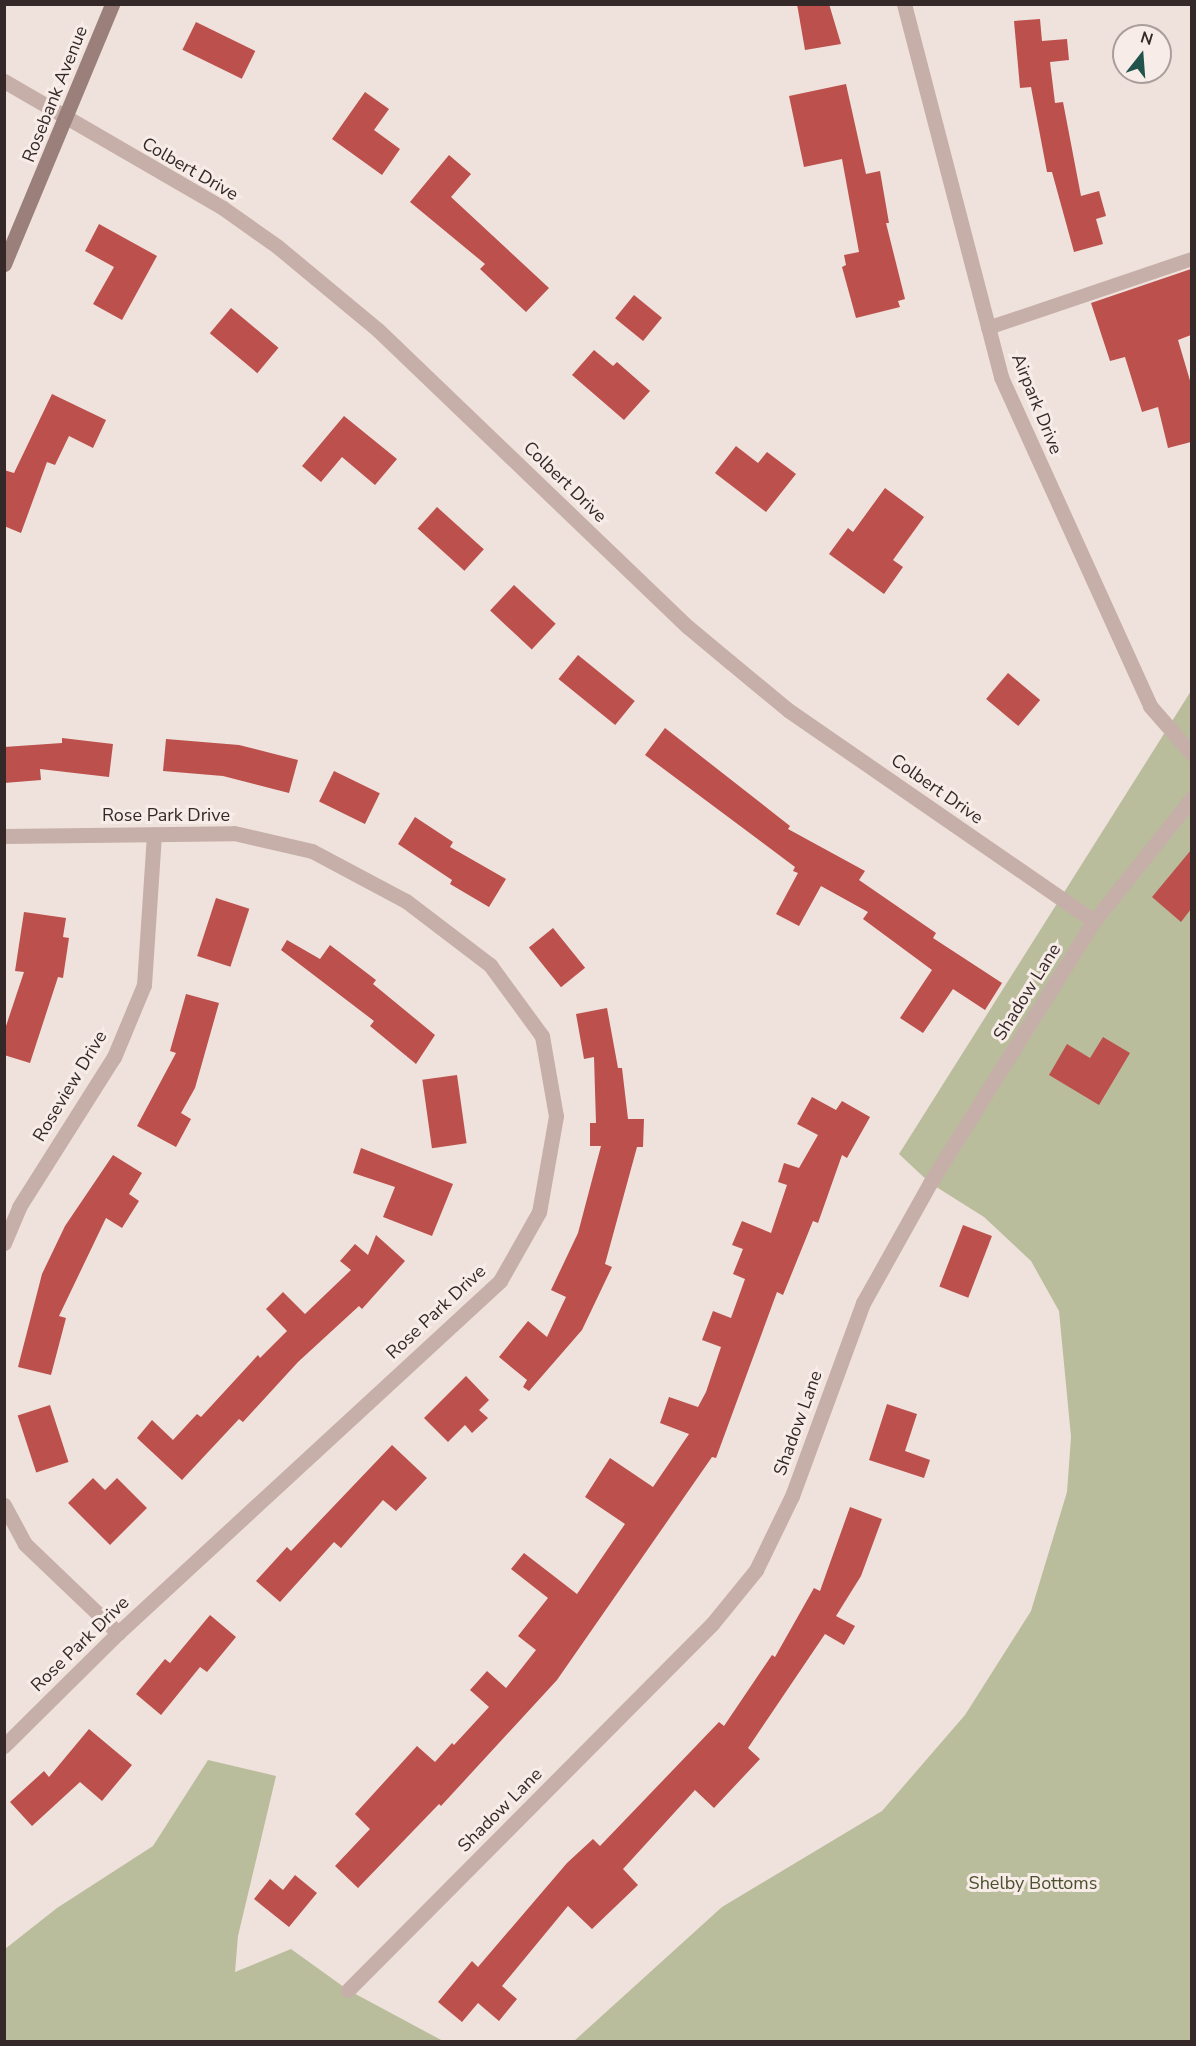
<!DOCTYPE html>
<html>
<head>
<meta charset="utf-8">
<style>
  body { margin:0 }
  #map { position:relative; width:1196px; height:2046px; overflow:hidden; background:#efe1db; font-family:"Nunito Sans",sans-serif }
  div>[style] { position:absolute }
  .green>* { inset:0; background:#b9bd9c }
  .building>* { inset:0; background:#bc504c; transform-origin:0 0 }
  .lane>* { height:14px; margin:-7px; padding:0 7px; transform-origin:7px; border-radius:7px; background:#c6afa8 }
  .street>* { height:15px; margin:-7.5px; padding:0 7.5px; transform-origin:7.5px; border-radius:7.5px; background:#c6afa8 }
  .secondary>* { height:15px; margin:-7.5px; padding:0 7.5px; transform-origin:7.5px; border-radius:7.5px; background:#9a7f7a }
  span { translate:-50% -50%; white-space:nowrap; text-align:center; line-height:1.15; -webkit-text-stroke:6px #f7ece7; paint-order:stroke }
  .street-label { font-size:18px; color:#342928 }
  .park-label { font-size:18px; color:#4a502d }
  .frame { position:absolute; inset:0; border:6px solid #342928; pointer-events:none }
  .north { position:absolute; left:1112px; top:24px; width:60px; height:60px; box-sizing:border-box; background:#f7ece7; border:2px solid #a99e9b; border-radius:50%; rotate:17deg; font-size:16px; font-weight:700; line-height:24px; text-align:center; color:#342928 }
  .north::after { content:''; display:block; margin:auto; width:21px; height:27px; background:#21524b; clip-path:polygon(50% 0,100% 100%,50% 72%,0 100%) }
</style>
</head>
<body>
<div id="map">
  <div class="green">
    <div style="clip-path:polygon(1191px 691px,1191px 2041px,573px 2042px,722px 1907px,882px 1811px,965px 1715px,1031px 1611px,1067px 1492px,1071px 1437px,1059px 1311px,1031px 1261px,984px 1217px,930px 1183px,899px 1154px)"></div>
    <div style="clip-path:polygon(208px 1760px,276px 1776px,238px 1936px,235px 1972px,291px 1949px,348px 1990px,443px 2041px,5px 2042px,5px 1949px,57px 1908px,153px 1846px)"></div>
  </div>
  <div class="building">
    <div style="clip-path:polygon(797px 4px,829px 4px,841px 44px,805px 50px)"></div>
    <div style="clip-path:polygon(1040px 19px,1042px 41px,1067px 39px,1069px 60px,1050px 62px,1055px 103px,1063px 102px,1081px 196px,1099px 191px,1106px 216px,1096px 219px,1103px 244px,1074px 252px,1052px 172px,1047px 172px,1031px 87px,1020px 88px,1014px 21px)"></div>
    <div style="left:196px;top:22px;width:66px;height:31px;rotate:26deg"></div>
    <div style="clip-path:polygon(846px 84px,866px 174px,880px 171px,889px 223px,886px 223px,905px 299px,898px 301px,900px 307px,856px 318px,842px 267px,846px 265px,844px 255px,859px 252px,842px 159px,804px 167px,789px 96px)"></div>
    <div style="clip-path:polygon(365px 92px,389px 109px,374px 130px,400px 149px,382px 175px,332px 139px)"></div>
    <div style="clip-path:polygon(449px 155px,471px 174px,451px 197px,549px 288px,526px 312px,480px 269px,485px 264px,410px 202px)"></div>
    <div style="clip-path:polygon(99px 224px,157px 256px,122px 320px,93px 304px,114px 267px,85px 251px)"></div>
    <div style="clip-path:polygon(1191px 269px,1191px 335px,1178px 340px,1191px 384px,1191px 442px,1168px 448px,1158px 407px,1142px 412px,1125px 357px,1110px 361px,1091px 303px)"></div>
    <div style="left:634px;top:295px;width:36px;height:30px;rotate:39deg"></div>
    <div style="left:231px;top:308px;width:62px;height:33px;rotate:40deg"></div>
    <div style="clip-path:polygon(594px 350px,613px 366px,617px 362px,650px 391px,624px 420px,572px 375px)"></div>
    <div style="clip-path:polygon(52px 394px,106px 420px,93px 448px,69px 436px,55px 465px,47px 462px,21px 533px,4px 526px,4px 470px,14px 473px)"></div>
    <div style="clip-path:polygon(344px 416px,397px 459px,375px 485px,342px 457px,321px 482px,302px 466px)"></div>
    <div style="clip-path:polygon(736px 446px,758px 463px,767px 452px,796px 474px,766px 512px,715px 473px)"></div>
    <div style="clip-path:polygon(885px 488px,924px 517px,893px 560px,903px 567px,884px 594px,829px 554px,848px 528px,853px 532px)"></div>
    <div style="left:437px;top:507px;width:63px;height:29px;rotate:42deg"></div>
    <div style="left:514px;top:585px;width:57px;height:35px;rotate:43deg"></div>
    <div style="left:578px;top:655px;width:73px;height:31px;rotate:39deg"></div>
    <div style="left:1008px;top:673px;width:42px;height:34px;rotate:40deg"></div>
    <div style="clip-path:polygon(665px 728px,790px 826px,788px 829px,865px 871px,859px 880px,936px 933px,933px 938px,1002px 983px,985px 1010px,953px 989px,923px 1033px,900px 1018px,932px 970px,863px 919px,868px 912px,821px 886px,799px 926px,776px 914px,798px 873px,793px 871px,795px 867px,645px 755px)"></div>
    <div style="clip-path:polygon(62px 738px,113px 744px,109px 777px,40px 769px,41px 780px,4px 783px,4px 747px,62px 743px)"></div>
    <div style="clip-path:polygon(166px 739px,239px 745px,298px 760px,289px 793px,223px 776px,163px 771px)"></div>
    <div style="left:334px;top:771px;width:51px;height:34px;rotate:26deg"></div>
    <div style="clip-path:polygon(415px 817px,453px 842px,450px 847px,506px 879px,489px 907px,450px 884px,452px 880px,398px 844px)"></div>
    <div style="clip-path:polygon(1191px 850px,1191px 909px,1181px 922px,1152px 897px)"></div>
    <div style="left:216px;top:898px;width:35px;height:61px;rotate:18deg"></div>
    <div style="clip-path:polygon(24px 912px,66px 918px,63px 937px,69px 938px,63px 978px,58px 977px,30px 1063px,4px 1055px,4px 1032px,24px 972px,15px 971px)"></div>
    <div style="left:553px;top:928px;width:51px;height:31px;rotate:51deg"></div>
    <div style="clip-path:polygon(287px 940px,320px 959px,330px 945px,376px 980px,373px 984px,435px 1035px,416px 1064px,370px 1026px,374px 1021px,281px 950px)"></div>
    <div style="clip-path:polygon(186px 994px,219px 1003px,195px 1088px,181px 1113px,191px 1119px,176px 1147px,137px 1126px,176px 1053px,170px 1051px)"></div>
    <div style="clip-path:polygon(607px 1008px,618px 1068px,622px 1068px,628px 1119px,644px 1119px,643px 1147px,637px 1147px,605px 1264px,612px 1267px,582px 1330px,529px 1391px,523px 1387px,527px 1380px,499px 1357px,528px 1321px,547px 1337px,566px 1297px,551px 1290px,578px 1233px,601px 1146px,590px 1146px,590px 1123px,596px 1123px,594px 1057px,584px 1059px,576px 1014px)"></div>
    <div style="clip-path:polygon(1103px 1037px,1130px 1053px,1099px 1105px,1049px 1075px,1067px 1044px,1090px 1058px)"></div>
    <div style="left:457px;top:1075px;width:69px;height:35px;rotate:82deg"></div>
    <div style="clip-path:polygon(812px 1097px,836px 1110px,842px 1101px,870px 1117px,847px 1158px,842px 1155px,818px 1223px,813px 1221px,783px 1295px,777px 1292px,716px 1458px,712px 1457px,557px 1680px,441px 1806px,439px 1804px,358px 1888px,335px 1866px,370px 1829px,355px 1814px,417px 1746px,435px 1762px,452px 1743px,454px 1745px,489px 1707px,470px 1690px,487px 1671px,506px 1688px,536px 1650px,518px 1636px,548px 1598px,511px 1569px,524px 1553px,577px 1594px,625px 1524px,585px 1497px,610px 1458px,653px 1487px,689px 1434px,660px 1423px,669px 1397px,698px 1407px,706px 1392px,721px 1347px,702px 1340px,713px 1311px,731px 1318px,745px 1279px,733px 1274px,743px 1249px,732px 1245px,742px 1221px,771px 1233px,787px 1185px,778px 1182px,784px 1163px,799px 1168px,818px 1135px,797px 1124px)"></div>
    <div style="clip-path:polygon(361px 1148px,453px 1184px,432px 1236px,383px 1217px,395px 1187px,353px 1173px)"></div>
    <div style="clip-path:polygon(113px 1155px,142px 1173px,129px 1194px,139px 1201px,122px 1228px,106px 1218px,59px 1316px,66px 1318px,51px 1375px,18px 1367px,42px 1274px,65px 1226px)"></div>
    <div style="left:963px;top:1225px;width:31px;height:66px;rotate:21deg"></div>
    <div style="clip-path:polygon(376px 1235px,405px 1261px,362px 1309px,359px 1306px,298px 1362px,243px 1422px,239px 1419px,182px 1480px,137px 1438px,152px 1420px,173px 1440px,197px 1414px,201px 1417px,258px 1355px,260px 1358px,287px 1331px,266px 1309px,283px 1292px,305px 1314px,351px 1270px,340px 1261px,355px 1244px,368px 1255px)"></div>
    <div style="clip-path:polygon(466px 1376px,489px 1400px,479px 1410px,488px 1418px,472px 1433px,465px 1425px,448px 1442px,424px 1418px)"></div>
    <div style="clip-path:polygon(887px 1404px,917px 1414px,905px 1451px,930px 1460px,924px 1478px,869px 1460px)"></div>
    <div style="left:50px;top:1405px;width:60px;height:34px;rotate:72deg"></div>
    <div style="clip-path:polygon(392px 1445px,427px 1478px,396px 1511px,383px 1500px,341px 1548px,334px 1542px,280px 1602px,256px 1581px,287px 1547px,291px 1551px)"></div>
    <div style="clip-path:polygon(93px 1478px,105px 1490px,117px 1478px,147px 1508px,110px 1545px,68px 1503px)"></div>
    <div style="clip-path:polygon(850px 1507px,882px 1519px,861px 1576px,836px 1616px,855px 1626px,844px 1645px,825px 1634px,748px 1748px,760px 1759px,714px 1808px,695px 1790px,623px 1869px,638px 1885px,592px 1929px,568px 1906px,502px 1986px,517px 1999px,499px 2021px,478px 2003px,462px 2022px,438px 2002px,472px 1961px,478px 1967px,567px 1863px,593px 1839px,600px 1846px,719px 1722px,724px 1726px,772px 1655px,775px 1657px,814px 1588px,820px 1591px)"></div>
    <div style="clip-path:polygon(210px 1615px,236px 1637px,207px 1672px,200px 1667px,161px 1715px,136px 1694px,165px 1659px,170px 1663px)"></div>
    <div style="clip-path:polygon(89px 1729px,132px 1765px,102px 1801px,80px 1782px,32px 1826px,10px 1802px,44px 1771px,49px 1777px)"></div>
    <div style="clip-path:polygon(295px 1875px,317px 1893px,289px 1927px,254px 1899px,270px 1879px,283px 1890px)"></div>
  </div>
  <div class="lane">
    <div style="left:988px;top:328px;width:215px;rotate:-18.7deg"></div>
  </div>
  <div class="street">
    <div style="left:904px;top:4px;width:385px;rotate:75.4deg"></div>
    <div style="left:1001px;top:377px;width:361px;rotate:65.6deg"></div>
    <div style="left:1150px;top:706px;width:64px;rotate:48.8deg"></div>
    <div style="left:4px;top:81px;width:253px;rotate:30.1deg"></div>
    <div style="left:223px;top:208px;width:67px;rotate:35.3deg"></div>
    <div style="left:278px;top:247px;width:130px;rotate:39.7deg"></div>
    <div style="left:378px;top:330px;width:429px;rotate:43.8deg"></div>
    <div style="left:688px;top:627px;width:55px;rotate:39.8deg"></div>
    <div style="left:730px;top:662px;width:75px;rotate:39.6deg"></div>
    <div style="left:788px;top:710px;width:372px;rotate:34.6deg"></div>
    <div style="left:4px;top:836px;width:230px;rotate:-0.7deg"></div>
    <div style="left:234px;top:833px;width:80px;rotate:13deg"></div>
    <div style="left:312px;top:851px;width:106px;rotate:28deg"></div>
    <div style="left:406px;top:901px;width:106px;rotate:37.3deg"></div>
    <div style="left:490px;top:965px;width:88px;rotate:53.8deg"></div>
    <div style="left:542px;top:1036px;width:81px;rotate:80.1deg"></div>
    <div style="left:556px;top:1116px;width:97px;rotate:100deg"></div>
    <div style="left:539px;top:1212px;width:79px;rotate:119.5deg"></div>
    <div style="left:500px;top:1281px;width:519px;rotate:137.34deg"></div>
    <div style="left:118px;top:1633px;width:161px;rotate:135.3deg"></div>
    <div style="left:4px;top:1243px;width:39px;rotate:-67deg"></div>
    <div style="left:19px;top:1207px;width:178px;rotate:-57.7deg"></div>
    <div style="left:114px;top:1057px;width:78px;rotate:-67.4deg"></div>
    <div style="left:144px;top:985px;width:151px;rotate:-86.2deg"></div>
    <div style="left:4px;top:1505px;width:44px;rotate:61.7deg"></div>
    <div style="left:25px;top:1544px;width:129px;rotate:43.7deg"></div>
    <div style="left:348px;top:1990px;width:516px;rotate:-45.16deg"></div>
    <div style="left:712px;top:1624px;width:70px;rotate:-50.8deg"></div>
    <div style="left:756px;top:1570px;width:82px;rotate:-64.1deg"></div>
    <div style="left:792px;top:1496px;width:206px;rotate:-69.8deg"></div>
    <div style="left:863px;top:1303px;width:137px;rotate:-60.8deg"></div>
    <div style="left:930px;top:1183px;width:309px;rotate:-58deg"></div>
    <div style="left:1094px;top:921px;width:157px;rotate:-51.5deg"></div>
  </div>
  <div class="secondary">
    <div style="left:4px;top:264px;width:282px;rotate:-67.4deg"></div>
  </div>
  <div class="street-label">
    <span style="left:55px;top:94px;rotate:-68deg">Rosebank Avenue</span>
    <span style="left:190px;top:169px;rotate:30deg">Colbert Drive</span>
    <span style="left:1037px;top:404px;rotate:68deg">Airpark Drive</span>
    <span style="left:565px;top:482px;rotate:44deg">Colbert Drive</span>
    <span style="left:937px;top:789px;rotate:35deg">Colbert Drive</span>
    <span style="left:166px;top:815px">Rose Park Drive</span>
    <span style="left:1027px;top:992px;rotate:-58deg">Shadow Lane</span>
    <span style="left:70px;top:1086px;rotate:-59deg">Roseview Drive</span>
    <span style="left:436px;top:1312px;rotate:-43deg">Rose Park Drive</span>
    <span style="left:798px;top:1423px;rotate:-70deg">Shadow Lane</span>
    <span style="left:80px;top:1644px;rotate:-44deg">Rose Park Drive</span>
    <span style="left:500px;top:1810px;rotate:-45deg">Shadow Lane</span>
  </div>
  <div class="park-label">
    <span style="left:1033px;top:1883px">Shelby Bottoms</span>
  </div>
  <div class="frame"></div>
  <div class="north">N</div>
</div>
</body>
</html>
